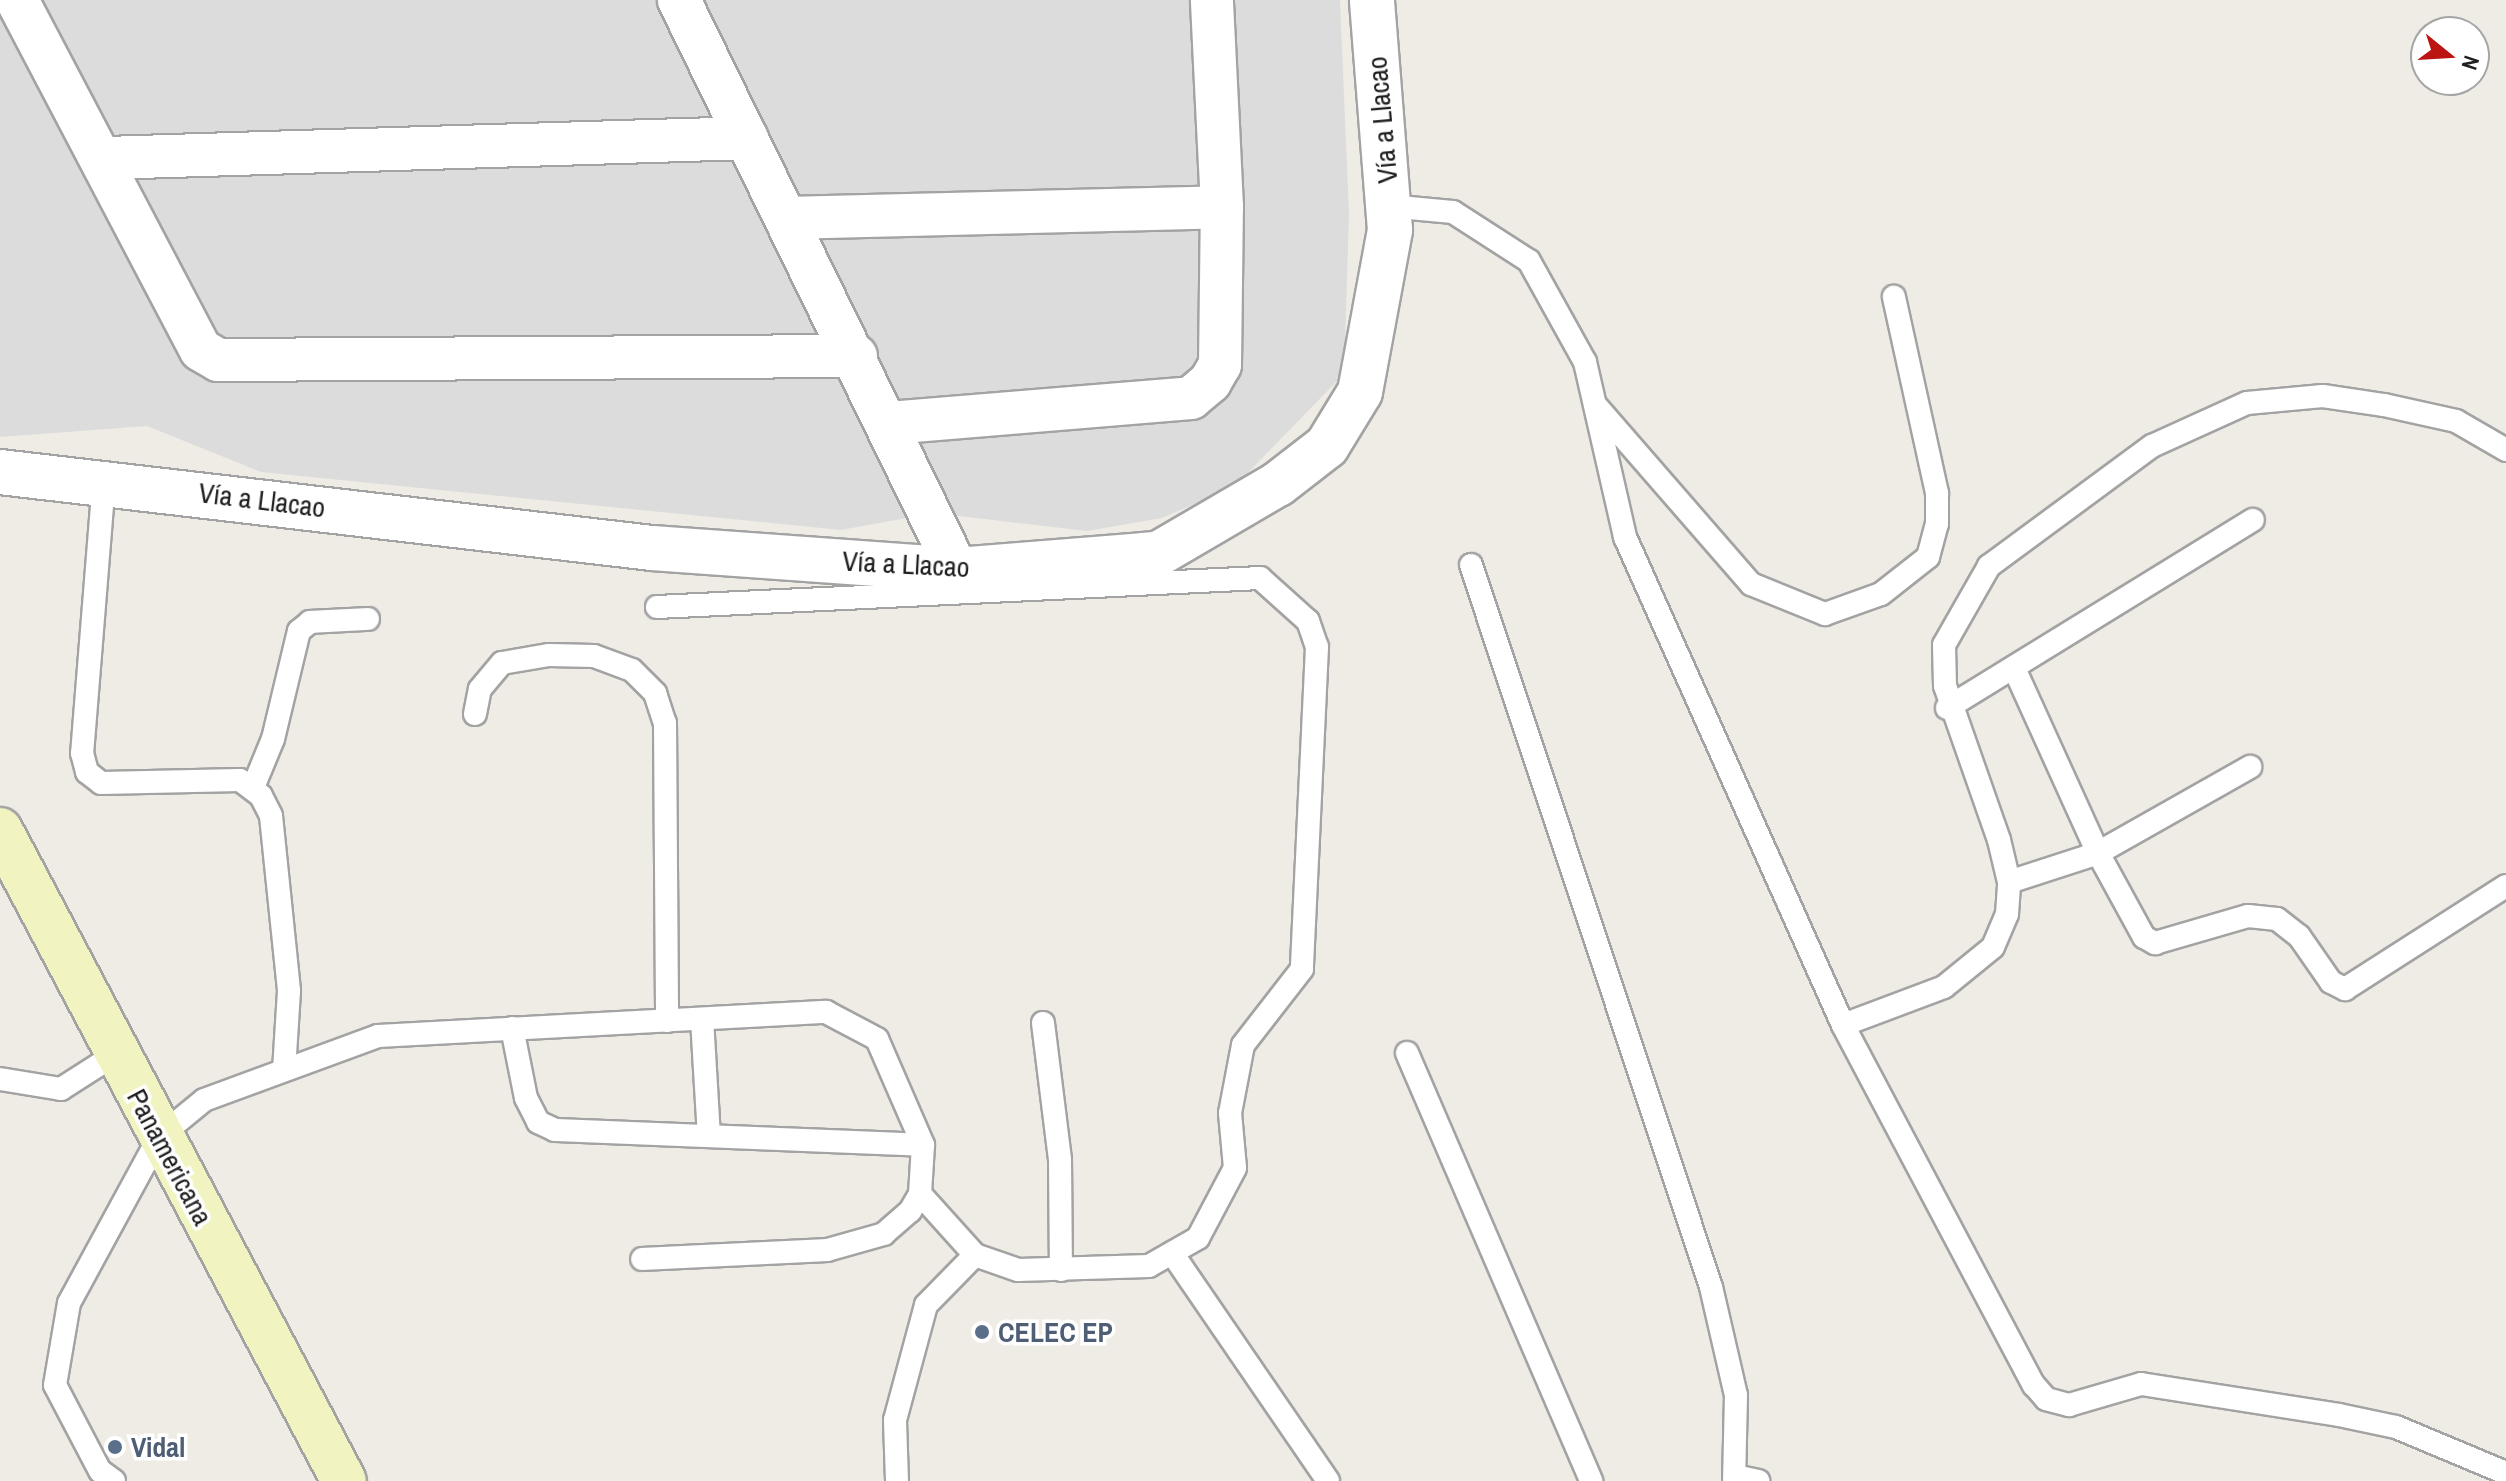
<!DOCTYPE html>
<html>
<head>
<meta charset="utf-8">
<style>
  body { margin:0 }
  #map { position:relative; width:2506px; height:1481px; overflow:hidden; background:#efece6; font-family:"Archivo Narrow",sans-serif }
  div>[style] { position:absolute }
  .residential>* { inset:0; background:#dddcdc }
  .roads { filter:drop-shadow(2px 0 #a3a3a3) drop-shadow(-2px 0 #a3a3a3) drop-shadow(0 2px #a3a3a3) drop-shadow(0 -2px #a3a3a3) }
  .service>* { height:22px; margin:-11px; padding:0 11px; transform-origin:11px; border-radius:11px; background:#fff }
  .minor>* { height:42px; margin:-21px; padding:0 21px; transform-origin:21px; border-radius:21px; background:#fff }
  .tertiary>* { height:44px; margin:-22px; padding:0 22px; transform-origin:22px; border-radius:22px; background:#fff }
  .secondary>* { height:44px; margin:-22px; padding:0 22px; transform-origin:22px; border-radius:22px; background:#f1f4c0 }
  .dots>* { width:22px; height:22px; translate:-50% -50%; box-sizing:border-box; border:4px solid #fff; border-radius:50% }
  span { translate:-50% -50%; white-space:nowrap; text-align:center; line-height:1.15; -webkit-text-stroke:7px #fff; paint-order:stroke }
  .street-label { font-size:28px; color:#1f1f1f }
  .service-label { font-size:28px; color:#4e5e75; font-weight:700 }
  .left { translate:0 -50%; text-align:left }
  .north { position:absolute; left:2410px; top:16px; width:80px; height:80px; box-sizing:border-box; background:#fff; border:2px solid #a5a5a5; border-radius:50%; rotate:108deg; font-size:22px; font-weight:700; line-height:32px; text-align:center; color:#1f1f1f }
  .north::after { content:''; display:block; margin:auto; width:28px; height:36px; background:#bc1313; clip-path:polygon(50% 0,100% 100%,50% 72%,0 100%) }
</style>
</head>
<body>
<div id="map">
  <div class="residential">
    <div style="clip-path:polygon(0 0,1340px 0,1349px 214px,1344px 374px,1235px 486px,1162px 518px,1087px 531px,934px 513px,841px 530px,261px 472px,147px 426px,0 437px)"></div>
  </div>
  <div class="roads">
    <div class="service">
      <div style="left:1388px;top:206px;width:65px;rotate:5.3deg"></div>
      <div style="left:1453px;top:212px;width:90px;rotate:32.8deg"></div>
      <div style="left:1529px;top:261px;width:115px;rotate:61deg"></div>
      <div style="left:1585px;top:362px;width:180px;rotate:77.1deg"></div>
      <div style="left:1625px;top:537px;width:534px;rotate:65.93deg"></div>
      <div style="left:1843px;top:1025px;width:408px;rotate:62.1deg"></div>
      <div style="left:2034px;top:1385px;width:18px;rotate:49deg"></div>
      <div style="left:2046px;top:1399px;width:24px;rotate:15deg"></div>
      <div style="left:2069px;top:1405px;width:75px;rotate:-16.3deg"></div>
      <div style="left:2141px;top:1384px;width:200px;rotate:8.9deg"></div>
      <div style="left:2339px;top:1415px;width:58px;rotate:11.9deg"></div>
      <div style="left:2396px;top:1427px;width:119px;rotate:22.7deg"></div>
      <div style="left:1598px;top:408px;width:233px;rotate:49deg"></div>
      <div style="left:1751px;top:584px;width:80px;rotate:22.1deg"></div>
      <div style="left:1825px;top:614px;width:59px;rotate:-19.7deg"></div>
      <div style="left:1881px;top:594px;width:60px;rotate:-38.2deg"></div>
      <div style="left:1928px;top:557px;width:34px;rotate:-75deg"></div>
      <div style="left:1937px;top:524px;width:31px;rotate:-90deg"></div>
      <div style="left:1937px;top:493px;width:201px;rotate:-102.4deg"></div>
      <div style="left:104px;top:481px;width:273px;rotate:94.6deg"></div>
      <div style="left:82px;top:753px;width:20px;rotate:75deg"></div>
      <div style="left:87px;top:772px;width:18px;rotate:38deg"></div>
      <div style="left:101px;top:783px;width:139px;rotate:-1.2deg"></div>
      <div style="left:240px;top:780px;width:26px;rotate:37deg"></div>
      <div style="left:261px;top:796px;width:22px;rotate:63deg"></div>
      <div style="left:271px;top:816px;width:176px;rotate:84.1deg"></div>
      <div style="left:289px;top:991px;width:79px;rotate:93.6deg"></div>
      <div style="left:1471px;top:565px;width:761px;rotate:71.61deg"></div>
      <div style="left:1711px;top:1287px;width:111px;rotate:77deg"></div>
      <div style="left:1736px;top:1395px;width:86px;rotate:91.3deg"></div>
      <div style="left:657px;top:607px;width:604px;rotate:-2.75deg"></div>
      <div style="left:1260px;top:578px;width:64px;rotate:41.9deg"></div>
      <div style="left:1308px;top:621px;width:28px;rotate:71deg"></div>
      <div style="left:1317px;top:647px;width:322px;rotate:92.7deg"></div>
      <div style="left:1302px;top:969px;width:96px;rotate:127.8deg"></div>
      <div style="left:1243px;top:1045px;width:69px;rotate:100.8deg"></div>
      <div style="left:1230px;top:1113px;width:55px;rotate:84.8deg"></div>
      <div style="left:1235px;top:1168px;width:79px;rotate:117.9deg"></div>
      <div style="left:1198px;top:1238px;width:56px;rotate:150.3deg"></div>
      <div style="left:1149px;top:1266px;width:131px;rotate:178.3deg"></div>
      <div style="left:1018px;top:1270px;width:46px;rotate:-160.8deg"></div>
      <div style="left:975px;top:1255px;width:82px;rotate:-132deg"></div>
      <div style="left:2014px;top:668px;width:203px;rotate:65.6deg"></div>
      <div style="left:2098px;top:853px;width:175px;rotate:-29.5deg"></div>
      <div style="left:1947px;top:708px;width:359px;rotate:-31.6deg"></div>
      <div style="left:475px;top:714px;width:25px;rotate:-79deg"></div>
      <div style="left:480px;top:689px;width:34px;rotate:-50deg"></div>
      <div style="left:502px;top:663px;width:48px;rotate:-9.7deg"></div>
      <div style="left:549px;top:655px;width:45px;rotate:1.3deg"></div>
      <div style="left:594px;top:656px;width:40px;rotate:20.2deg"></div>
      <div style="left:632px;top:670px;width:33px;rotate:45deg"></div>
      <div style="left:655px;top:693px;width:32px;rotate:72deg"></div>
      <div style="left:665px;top:723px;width:298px;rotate:89.6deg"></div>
      <div style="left:254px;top:785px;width:50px;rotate:-67.6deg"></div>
      <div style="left:273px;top:739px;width:111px;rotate:-76.5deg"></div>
      <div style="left:299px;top:631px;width:14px;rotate:-39deg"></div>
      <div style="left:310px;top:622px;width:58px;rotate:-3deg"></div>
      <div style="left:2009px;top:882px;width:94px;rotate:-18deg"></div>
      <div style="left:2098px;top:853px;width:96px;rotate:61.3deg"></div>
      <div style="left:2144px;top:937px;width:13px;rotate:29deg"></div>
      <div style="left:2155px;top:943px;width:97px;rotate:-16.2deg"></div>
      <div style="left:2248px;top:916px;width:29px;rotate:6deg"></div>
      <div style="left:2277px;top:919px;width:28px;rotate:38deg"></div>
      <div style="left:2299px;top:936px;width:56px;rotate:55.2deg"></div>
      <div style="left:2331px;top:982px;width:16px;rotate:27deg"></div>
      <div style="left:2345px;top:989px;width:191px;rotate:-32.6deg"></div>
      <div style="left:702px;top:1019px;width:117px;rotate:86.6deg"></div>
      <div style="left:1043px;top:1023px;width:138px;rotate:82.9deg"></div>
      <div style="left:1060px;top:1160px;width:110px;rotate:89.5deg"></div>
      <div style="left:1843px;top:1025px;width:108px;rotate:-20.6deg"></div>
      <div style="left:1944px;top:987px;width:63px;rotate:-39.2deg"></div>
      <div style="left:1993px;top:947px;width:36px;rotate:-67deg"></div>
      <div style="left:2007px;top:914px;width:32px;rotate:-86deg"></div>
      <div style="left:2009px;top:882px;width:43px;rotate:-103.4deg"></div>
      <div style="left:1999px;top:840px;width:163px;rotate:-109.3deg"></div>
      <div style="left:1945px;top:686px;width:41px;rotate:-91.4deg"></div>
      <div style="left:1944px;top:645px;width:91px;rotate:-60.3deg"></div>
      <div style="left:1989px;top:566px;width:202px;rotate:-36.4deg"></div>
      <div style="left:2152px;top:446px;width:104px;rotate:-24.4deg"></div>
      <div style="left:2247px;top:403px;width:76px;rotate:-5.3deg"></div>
      <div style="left:2323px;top:396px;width:62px;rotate:8.4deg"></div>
      <div style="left:2384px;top:405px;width:74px;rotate:12.5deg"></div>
      <div style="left:2456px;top:421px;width:58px;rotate:30.1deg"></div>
      <div style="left:512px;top:1028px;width:71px;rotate:78.7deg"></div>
      <div style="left:526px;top:1098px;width:27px;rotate:63deg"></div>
      <div style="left:538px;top:1122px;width:19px;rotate:25deg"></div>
      <div style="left:555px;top:1130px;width:368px;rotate:2.3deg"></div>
      <div style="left:1407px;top:1053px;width:466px;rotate:66.7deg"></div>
      <div style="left:0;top:1079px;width:62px;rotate:9.3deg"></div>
      <div style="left:61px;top:1089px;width:65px;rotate:-32.5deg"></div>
      <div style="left:1172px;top:1253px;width:276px;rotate:55.6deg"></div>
      <div style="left:1735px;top:1476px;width:24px;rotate:12deg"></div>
      <div style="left:114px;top:1481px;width:17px;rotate:-144deg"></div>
      <div style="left:100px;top:1471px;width:97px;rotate:-117.6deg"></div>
      <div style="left:55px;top:1385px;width:83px;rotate:-80.3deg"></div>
      <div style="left:69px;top:1303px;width:189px;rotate:-61.5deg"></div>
      <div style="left:159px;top:1137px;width:58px;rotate:-39.4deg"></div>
      <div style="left:204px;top:1100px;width:185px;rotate:-20.2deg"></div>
      <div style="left:378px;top:1036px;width:449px;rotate:-3.1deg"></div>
      <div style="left:826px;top:1012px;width:58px;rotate:27.9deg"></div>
      <div style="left:877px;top:1039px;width:116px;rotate:66.5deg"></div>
      <div style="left:923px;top:1145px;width:49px;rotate:93.5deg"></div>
      <div style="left:920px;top:1194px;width:20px;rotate:120deg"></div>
      <div style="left:910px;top:1211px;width:35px;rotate:139deg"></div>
      <div style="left:884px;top:1234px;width:59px;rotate:164.3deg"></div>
      <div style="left:827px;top:1250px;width:185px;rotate:177.2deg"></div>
      <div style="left:897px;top:1481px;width:61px;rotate:-91.9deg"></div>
      <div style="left:895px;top:1420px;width:119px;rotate:-74.9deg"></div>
      <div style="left:926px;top:1305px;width:70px;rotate:-45.6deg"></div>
    </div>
    <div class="minor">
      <div style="left:17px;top:0;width:395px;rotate:62.3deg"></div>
      <div style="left:201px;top:350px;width:20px;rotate:30deg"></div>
      <div style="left:218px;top:360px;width:638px;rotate:-0.36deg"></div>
      <div style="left:679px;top:0;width:634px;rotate:64deg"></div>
      <div style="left:105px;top:158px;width:642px;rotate:-1.78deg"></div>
      <div style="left:786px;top:218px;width:436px;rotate:-1.4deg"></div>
      <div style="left:889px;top:423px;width:303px;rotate:-4.7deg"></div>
      <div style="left:1191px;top:398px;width:25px;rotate:-40deg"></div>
      <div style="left:1210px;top:382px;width:20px;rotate:-60deg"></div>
      <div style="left:1220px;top:365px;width:158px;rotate:-89.3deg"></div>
      <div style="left:1222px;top:207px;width:207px;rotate:-92.8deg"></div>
    </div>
    <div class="tertiary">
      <div style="left:0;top:472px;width:656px;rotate:6.65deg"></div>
      <div style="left:652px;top:548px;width:306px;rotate:4.1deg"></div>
      <div style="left:957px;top:570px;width:202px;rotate:-4.6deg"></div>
      <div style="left:1158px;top:554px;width:139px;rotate:-30.3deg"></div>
      <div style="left:1278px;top:484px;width:62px;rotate:-37.8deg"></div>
      <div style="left:1327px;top:446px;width:63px;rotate:-58.6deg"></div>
      <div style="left:1360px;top:392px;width:165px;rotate:-79.5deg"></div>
      <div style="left:1390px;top:230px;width:231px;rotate:-94.5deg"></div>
    </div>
    <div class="secondary">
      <div style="left:0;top:830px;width:736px;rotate:62.15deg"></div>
    </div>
  </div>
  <div class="dots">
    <div style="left:982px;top:1332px;background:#5c6f8a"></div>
    <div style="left:115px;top:1447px;background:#5c6f8a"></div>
  </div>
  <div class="street-label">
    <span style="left:1382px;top:120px;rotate:-95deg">Vía a Llacao</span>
    <span style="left:262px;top:500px;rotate:7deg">Vía a Llacao</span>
    <span style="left:906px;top:564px;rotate:3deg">Vía a Llacao</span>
    <span style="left:170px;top:1157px;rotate:62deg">Panamericana</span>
  </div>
  <div class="service-label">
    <span class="left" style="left:998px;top:1332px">CELEC EP</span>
    <span class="left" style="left:131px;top:1447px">Vidal</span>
  </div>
  <div class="north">N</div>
</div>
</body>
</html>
